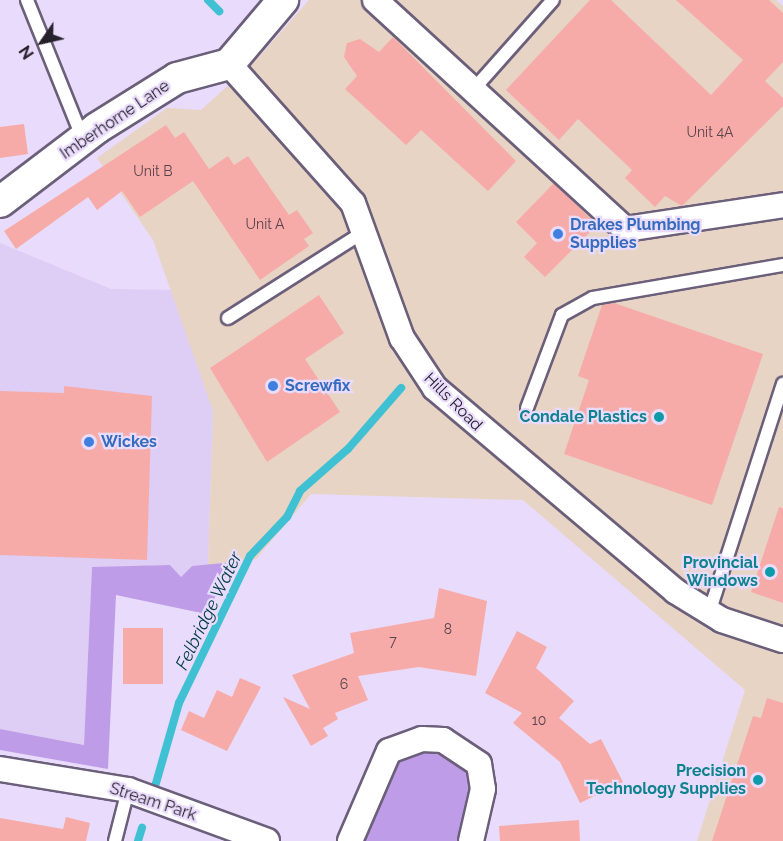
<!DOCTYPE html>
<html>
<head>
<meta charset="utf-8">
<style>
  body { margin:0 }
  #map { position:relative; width:783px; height:841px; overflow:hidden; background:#e9dbfb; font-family:Raleway,sans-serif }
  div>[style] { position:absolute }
  .built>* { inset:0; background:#decdf4 }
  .industrial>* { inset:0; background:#e7d4c5 }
  .forest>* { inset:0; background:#bf9ce8 }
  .stream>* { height:8px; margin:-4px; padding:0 4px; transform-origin:4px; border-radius:4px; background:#40c1d3 }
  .building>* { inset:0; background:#f7aba8; transform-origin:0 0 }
  .roads { filter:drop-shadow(2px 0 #6b5f7a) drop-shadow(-2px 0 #6b5f7a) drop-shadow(0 2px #6b5f7a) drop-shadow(0 -2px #6b5f7a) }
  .service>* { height:12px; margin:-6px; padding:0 6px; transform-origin:6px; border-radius:6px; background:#fff }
  .minor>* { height:24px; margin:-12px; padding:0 12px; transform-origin:12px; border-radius:12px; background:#fff }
  .tertiary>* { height:30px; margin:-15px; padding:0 15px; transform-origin:15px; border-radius:15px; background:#fff }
  .dots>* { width:16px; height:16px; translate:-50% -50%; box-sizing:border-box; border:3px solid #e9dbfb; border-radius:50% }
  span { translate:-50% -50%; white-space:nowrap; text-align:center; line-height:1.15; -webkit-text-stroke:4.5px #e9dbfb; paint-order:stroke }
  .number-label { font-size:14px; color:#5a434b }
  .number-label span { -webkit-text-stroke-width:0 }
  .street-label { font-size:16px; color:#25202c }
  .shop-label { font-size:16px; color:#366cbe; font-weight:700 }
  .left { translate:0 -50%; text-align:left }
  .culture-label { font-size:16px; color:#0d838f; font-weight:700 }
  .right { translate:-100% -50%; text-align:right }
  .water-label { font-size:18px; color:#003c44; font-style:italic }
  .north { position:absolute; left:12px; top:12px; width:60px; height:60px; -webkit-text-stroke:4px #e9dbfb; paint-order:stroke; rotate:236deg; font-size:16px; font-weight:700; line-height:24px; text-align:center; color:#25202c }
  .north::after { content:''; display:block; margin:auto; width:21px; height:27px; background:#25202c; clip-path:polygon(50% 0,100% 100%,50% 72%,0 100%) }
</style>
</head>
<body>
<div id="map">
  <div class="built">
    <div style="clip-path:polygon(0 243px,111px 289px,174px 290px,213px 411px,208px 565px,192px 566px,181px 577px,170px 565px,92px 568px,84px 745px,0 729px)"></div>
  </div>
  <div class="industrial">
    <div style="clip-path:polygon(309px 0,776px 0,783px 6px,783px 841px,697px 841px,745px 690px,523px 500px,311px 494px,256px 559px,208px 565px,213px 411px,153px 240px,97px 158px,167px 108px,201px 110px,258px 58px)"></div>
  </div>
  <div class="forest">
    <div style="clip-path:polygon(234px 562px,206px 614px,116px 595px,108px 769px,0 750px,0 729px,84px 745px,92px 567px,170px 565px,181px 577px,192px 566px)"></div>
    <div style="clip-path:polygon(439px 749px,458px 758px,473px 777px,464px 841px,360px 841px,386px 768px,404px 753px)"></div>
  </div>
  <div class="stream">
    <div style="left:208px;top:0;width:16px;rotate:45deg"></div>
    <div style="left:154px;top:790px;width:91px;rotate:-74deg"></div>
    <div style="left:179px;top:703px;width:163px;rotate:-64.2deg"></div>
    <div style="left:250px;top:556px;width:54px;rotate:-46.5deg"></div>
    <div style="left:287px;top:517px;width:29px;rotate:-63deg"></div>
    <div style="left:300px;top:491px;width:64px;rotate:-41.2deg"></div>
    <div style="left:348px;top:449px;width:81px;rotate:-49deg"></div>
    <div style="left:138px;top:841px;width:14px;rotate:-73deg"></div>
  </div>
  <div class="building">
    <div style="clip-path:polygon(590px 0,611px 0,711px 95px,743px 60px,676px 0,769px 0,783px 13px,783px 62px,765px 81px,783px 98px,783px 106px,682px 206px,665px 196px,655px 207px,625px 178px,632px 170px,578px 119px,559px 140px,506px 90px)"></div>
    <div style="clip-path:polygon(393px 37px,516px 161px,488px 191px,421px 130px,406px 145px,345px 89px,357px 76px,344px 57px,347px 43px,360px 39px,379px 52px)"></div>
    <div style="clip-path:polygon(24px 124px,28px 154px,0 158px,0 127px)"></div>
    <div style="clip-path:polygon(166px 125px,175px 138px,184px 132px,209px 169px,228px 156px,234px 165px,248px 156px,289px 215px,297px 210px,313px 233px,304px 239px,309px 246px,260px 280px,193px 181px,140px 217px,122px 191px,97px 210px,88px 197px,16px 249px,4px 231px)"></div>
    <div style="clip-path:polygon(554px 183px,597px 225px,545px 277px,524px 257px,537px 243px,516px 222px)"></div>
    <div style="clip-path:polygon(319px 295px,344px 333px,305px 359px,340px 412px,267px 462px,210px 368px)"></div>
    <div style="clip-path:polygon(614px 303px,763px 354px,712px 505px,564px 454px,589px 380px,578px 376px,602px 305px)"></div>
    <div style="clip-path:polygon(64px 386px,152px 396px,147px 560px,0 555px,0 391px,64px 393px)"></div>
    <div style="clip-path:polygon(779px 507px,783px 508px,783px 603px,751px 592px)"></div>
    <div style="clip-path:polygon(439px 588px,487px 601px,476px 676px,419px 667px,358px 676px,368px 700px,335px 713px,338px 719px,323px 728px,328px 736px,311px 746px,283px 697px,310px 709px,292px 675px,354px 653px,350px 633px,434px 618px)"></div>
    <div style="left:123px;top:628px;width:40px;height:56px"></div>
    <div style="clip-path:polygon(517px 631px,547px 647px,536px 668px,574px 701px,559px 718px,590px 744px,601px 739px,623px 782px,580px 803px,560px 762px,513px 723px,522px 713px,485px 693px)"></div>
    <div style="clip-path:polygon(240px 678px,261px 687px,227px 751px,181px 730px,189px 711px,204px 718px,217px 690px,232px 697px)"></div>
    <div style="clip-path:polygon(767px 698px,783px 703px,783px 841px,712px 841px,753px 716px,761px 718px)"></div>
    <div style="clip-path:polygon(66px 817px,90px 823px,86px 841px,0 841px,0 818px,63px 829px)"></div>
    <div style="clip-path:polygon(579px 820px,580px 841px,500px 841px,499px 826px)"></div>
  </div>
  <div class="roads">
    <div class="service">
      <div style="left:27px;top:0;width:148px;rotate:68.1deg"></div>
      <div style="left:473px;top:90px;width:120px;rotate:-48.4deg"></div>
      <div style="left:228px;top:318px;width:162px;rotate:-32.4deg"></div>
      <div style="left:527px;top:408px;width:99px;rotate:-69.4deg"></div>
      <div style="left:562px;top:315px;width:35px;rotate:-29deg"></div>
      <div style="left:593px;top:298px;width:193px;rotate:-9.9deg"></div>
      <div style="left:709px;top:613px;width:241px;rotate:-72.1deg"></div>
      <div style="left:115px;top:841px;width:53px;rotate:-75.7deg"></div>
    </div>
    <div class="minor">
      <div style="left:375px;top:0;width:339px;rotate:42.5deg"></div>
      <div style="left:625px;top:229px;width:160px;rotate:-8.6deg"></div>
      <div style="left:229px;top:64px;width:186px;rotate:48.3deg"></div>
      <div style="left:353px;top:203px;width:144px;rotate:70.1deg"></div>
      <div style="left:402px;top:338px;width:60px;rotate:56.6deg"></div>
      <div style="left:435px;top:388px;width:314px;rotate:40.2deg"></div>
      <div style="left:675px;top:591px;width:55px;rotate:31.7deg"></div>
      <div style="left:722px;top:620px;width:64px;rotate:18.2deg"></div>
      <div style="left:0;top:769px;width:130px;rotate:9.3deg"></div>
      <div style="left:128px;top:790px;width:148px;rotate:20.1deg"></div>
      <div style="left:350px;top:841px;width:98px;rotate:-66.6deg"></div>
      <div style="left:389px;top:751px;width:35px;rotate:-20deg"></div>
      <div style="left:422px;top:739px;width:21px;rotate:3deg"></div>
      <div style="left:443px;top:740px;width:43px;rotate:33.7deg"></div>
      <div style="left:479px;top:764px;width:25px;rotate:81deg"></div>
      <div style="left:483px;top:789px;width:53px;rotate:103deg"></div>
    </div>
    <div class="tertiary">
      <div style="left:0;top:202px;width:122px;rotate:-37.3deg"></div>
      <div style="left:97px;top:128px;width:94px;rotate:-32deg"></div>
      <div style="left:177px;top:78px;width:54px;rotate:-15.1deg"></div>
      <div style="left:229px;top:64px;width:84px;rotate:-49.8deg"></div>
    </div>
  </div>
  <div class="dots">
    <div style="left:558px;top:234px;background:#3f7fe0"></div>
    <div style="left:273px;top:386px;background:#3f7fe0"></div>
    <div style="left:659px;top:417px;background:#0f9aa8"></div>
    <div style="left:89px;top:442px;background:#3f7fe0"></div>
    <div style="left:770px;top:572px;background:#0f9aa8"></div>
    <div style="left:758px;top:780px;background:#0f9aa8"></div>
  </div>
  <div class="number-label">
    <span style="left:710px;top:132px">Unit 4A</span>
    <span style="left:153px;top:171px">Unit B</span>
    <span style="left:265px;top:224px">Unit A</span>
    <span style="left:448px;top:629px">8</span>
    <span style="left:393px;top:641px">7</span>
    <span style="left:344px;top:684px">6</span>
    <span style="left:539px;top:720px">10</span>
  </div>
  <div class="street-label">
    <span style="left:115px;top:120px;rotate:-34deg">Imberhorne Lane</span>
    <span style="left:453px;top:402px;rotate:45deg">Hills Road</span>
    <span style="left:153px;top:802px;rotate:18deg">Stream Park</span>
  </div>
  <div class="shop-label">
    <span class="left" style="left:570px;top:234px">Drakes Plumbing<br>Supplies</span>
    <span class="left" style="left:285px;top:386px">Screwfix</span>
    <span class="left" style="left:101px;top:442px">Wickes</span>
  </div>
  <div class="culture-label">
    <span class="right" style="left:647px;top:417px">Condale Plastics</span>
    <span class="right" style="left:758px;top:572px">Provincial<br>Windows</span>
    <span class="right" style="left:746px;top:780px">Precision<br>Technology Supplies</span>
  </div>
  <div class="water-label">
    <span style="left:209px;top:611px;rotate:-64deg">Felbridge Water</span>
  </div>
  <div class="north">N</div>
</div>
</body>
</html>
